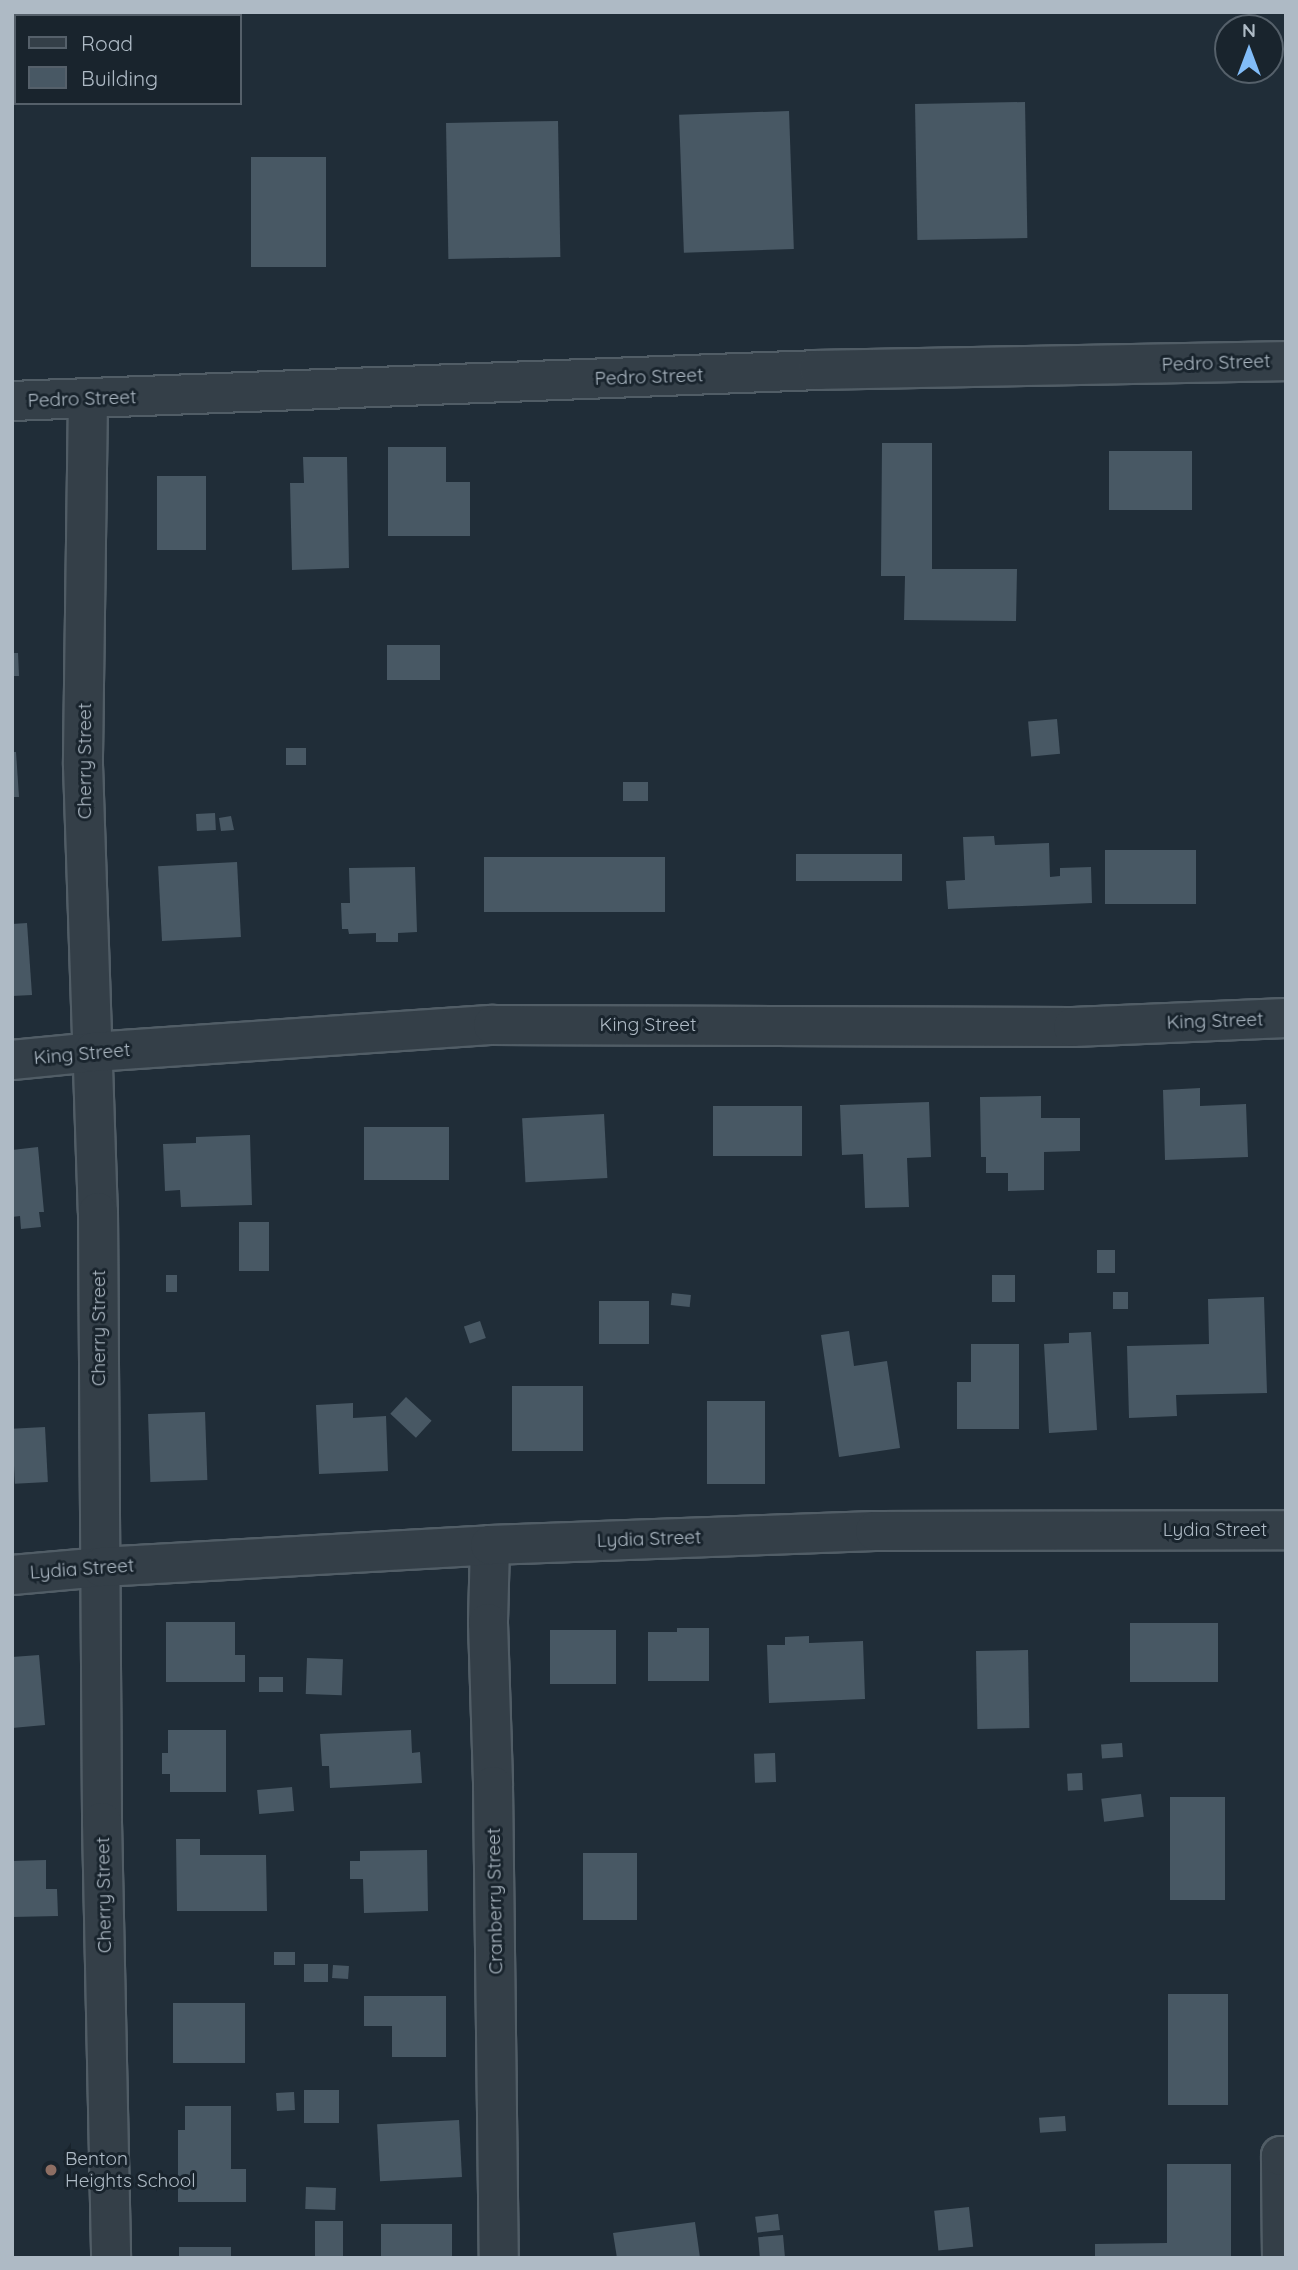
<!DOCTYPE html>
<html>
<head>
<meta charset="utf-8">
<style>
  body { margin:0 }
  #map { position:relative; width:1298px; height:2270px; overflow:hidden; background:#202d38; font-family:Quicksand,sans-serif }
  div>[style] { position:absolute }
  .building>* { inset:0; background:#485864; transform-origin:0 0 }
  .roads { filter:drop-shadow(2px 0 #515d66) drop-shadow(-2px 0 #515d66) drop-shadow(0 2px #515d66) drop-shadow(0 -2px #515d66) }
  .minor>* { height:38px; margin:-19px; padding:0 19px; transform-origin:19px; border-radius:19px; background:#343f48 }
  .dots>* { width:19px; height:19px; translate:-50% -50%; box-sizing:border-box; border:4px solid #19242d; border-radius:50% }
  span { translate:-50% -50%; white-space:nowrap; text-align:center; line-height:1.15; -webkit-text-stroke:6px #19242d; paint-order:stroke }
  .street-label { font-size:19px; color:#aebac5 }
  .poi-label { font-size:19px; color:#aebac5 }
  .left { translate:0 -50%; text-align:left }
  .frame { position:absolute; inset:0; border:14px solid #aebac5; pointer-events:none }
  .legend { position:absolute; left:14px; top:14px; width:228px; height:91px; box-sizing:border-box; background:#19242d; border:2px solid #55606a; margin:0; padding:9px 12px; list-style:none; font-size:21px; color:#aebac5 }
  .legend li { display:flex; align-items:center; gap:14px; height:35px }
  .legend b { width:35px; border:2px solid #55606a }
  .north { position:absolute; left:1214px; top:14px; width:70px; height:70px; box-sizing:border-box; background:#19242d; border:2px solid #55606a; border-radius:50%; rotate:0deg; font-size:19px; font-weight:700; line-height:28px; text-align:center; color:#aebac5 }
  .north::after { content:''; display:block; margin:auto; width:24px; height:32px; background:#81bcf8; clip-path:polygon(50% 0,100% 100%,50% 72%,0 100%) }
</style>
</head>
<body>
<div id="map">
  <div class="building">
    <div style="left:1025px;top:102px;width:136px;height:110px;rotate:89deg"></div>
    <div style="left:789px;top:111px;width:138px;height:110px;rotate:88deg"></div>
    <div style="left:558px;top:121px;width:136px;height:112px;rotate:89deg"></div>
    <div style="left:251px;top:157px;width:75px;height:110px"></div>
    <div style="clip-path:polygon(882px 443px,932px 443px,932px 569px,1017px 569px,1016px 621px,904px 620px,905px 576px,881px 576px)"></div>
    <div style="clip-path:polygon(388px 447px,446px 447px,446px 482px,470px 482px,470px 536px,388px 536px)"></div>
    <div style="left:1109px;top:451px;width:83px;height:59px"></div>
    <div style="clip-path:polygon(303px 457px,347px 457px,349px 568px,292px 570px,290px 483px,304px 483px)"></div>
    <div style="left:157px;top:476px;width:49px;height:74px"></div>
    <div style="left:387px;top:645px;width:53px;height:35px"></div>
    <div style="clip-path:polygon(12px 653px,18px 653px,19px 676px,12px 676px)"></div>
    <div style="left:1057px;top:719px;width:35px;height:29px;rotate:85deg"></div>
    <div style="left:286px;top:748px;width:20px;height:17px"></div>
    <div style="clip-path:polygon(12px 752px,16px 752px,19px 797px,12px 797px)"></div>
    <div style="left:623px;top:782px;width:25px;height:19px"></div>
    <div style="left:215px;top:813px;width:17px;height:19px;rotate:87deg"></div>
    <div style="clip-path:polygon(231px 816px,234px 830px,221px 831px,219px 818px)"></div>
    <div style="clip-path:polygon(994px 836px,995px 845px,1049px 843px,1050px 877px,1060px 876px,1060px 868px,1091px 867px,1092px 903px,948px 909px,946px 881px,965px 880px,963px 837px)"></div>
    <div style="left:1105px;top:850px;width:91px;height:54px"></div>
    <div style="left:796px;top:854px;width:106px;height:27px"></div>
    <div style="left:665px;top:857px;width:55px;height:181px;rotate:90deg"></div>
    <div style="left:237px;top:862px;width:75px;height:79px;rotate:87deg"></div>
    <div style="clip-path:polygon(415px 867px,417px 932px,398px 933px,398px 942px,376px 942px,376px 933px,349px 934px,348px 929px,342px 929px,341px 903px,350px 903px,349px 868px)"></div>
    <div style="clip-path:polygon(27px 923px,32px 995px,12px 996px,12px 924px)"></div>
    <div style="clip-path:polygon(1200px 1088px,1200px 1106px,1246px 1104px,1248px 1157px,1165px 1160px,1163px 1090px)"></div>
    <div style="clip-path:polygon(1041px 1096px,1041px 1118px,1080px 1118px,1080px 1151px,1044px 1152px,1044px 1190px,1008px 1191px,1008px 1173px,986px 1173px,986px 1157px,981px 1157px,980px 1097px)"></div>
    <div style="clip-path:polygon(929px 1102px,931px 1157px,907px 1158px,909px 1207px,865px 1208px,863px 1154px,842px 1155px,840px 1105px)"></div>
    <div style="left:713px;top:1106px;width:89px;height:50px"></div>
    <div style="left:604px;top:1114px;width:64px;height:82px;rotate:87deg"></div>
    <div style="left:364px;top:1127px;width:85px;height:53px"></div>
    <div style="clip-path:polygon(250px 1135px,252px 1205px,181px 1207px,180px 1190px,165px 1191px,163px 1144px,196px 1143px,196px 1137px)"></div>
    <div style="clip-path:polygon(38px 1147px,44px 1212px,39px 1212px,41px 1227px,21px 1229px,20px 1216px,12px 1217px,12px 1150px)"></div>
    <div style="left:239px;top:1222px;width:30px;height:49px"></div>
    <div style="left:1097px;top:1250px;width:18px;height:23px"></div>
    <div style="left:166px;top:1275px;width:11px;height:17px"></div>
    <div style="left:992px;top:1275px;width:23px;height:27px"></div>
    <div style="left:1113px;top:1292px;width:15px;height:17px"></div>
    <div style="left:672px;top:1293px;width:19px;height:12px;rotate:6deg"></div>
    <div style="clip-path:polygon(1264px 1297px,1267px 1393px,1176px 1395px,1177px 1416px,1129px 1418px,1127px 1346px,1209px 1344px,1208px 1299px)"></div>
    <div style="left:599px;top:1301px;width:50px;height:43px"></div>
    <div style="left:480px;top:1321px;width:18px;height:17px;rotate:71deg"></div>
    <div style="clip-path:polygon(849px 1331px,854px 1366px,887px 1361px,900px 1448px,839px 1457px,821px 1335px)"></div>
    <div style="clip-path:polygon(1091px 1332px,1097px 1430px,1049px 1433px,1044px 1344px,1069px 1343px,1069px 1333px)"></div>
    <div style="clip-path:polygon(971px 1344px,1019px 1344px,1019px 1429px,957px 1429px,957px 1382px,971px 1382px)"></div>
    <div style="left:512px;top:1386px;width:71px;height:65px"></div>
    <div style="left:406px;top:1397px;width:35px;height:23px;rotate:43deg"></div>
    <div style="left:707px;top:1401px;width:58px;height:83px"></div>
    <div style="clip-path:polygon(353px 1403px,353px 1418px,386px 1416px,388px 1471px,319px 1474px,316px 1405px)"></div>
    <div style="left:205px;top:1412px;width:68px;height:57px;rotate:88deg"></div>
    <div style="left:45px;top:1427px;width:55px;height:33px;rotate:87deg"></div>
    <div style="clip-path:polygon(166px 1622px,235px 1622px,235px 1655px,245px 1655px,245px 1682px,166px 1682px)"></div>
    <div style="left:1130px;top:1623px;width:88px;height:59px"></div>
    <div style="clip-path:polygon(677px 1628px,709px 1628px,709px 1681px,648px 1681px,648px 1632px,677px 1632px)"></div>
    <div style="left:550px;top:1630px;width:66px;height:54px"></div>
    <div style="clip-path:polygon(809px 1636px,809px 1643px,863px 1641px,865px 1699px,769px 1703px,767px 1645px,785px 1645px,785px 1637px)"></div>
    <div style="left:1028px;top:1650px;width:78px;height:52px;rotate:89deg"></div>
    <div style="clip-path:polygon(39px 1655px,45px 1725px,12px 1728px,12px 1657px)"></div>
    <div style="left:307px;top:1658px;width:36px;height:36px;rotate:2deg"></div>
    <div style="left:259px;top:1677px;width:24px;height:15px"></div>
    <div style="clip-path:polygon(168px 1730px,226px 1730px,226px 1792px,170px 1792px,170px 1774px,162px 1774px,162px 1753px,168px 1753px)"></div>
    <div style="clip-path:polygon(411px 1730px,412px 1753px,420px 1752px,422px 1783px,330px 1788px,329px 1766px,322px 1766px,320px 1734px)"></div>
    <div style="left:1122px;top:1743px;width:14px;height:21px;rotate:86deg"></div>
    <div style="left:775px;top:1753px;width:29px;height:21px;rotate:88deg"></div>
    <div style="left:1082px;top:1773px;width:17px;height:15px;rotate:87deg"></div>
    <div style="left:292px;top:1787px;width:24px;height:35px;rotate:85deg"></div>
    <div style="left:1141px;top:1794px;width:23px;height:40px;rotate:83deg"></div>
    <div style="left:1170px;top:1797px;width:55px;height:103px"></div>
    <div style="clip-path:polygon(176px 1839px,200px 1839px,200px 1855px,266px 1855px,267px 1911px,177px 1911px)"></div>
    <div style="clip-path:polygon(427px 1850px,428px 1911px,364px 1913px,363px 1879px,350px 1879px,350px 1861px,360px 1861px,360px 1851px)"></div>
    <div style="left:583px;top:1853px;width:54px;height:67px"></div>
    <div style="clip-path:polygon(46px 1860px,46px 1889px,57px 1889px,58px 1916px,12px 1917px,12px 1861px)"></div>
    <div style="left:274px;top:1952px;width:21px;height:13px"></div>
    <div style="left:304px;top:1964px;width:24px;height:18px"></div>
    <div style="left:333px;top:1965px;width:16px;height:13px;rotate:4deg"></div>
    <div style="left:1168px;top:1994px;width:60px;height:111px"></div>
    <div style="clip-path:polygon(364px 1996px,446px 1996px,446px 2057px,392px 2057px,392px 2026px,364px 2026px)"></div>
    <div style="left:173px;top:2003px;width:72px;height:60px"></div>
    <div style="left:304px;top:2090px;width:35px;height:33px"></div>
    <div style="left:294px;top:2092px;width:18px;height:18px;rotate:87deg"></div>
    <div style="clip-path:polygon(185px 2106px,231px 2106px,231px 2169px,246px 2169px,246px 2202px,178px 2202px,178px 2130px,185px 2130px)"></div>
    <div style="left:1065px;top:2116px;width:15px;height:26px;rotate:86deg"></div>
    <div style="left:459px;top:2120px;width:57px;height:82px;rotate:87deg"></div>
    <div style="clip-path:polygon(1167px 2164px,1231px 2164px,1231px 2258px,1095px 2258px,1095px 2244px,1167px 2243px)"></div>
    <div style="left:306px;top:2187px;width:30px;height:22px;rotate:2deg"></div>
    <div style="left:969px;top:2207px;width:40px;height:35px;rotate:84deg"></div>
    <div style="left:778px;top:2214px;width:16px;height:23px;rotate:83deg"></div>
    <div style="left:315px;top:2221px;width:28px;height:37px"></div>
    <div style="clip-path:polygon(695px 2222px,700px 2258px,617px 2258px,613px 2233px)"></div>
    <div style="left:381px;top:2224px;width:71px;height:34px"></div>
    <div style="left:783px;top:2235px;width:23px;height:25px;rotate:85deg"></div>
    <div style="left:179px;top:2247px;width:52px;height:11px"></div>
  </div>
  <div class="roads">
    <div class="minor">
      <div style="left:88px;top:398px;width:367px;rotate:90.8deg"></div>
      <div style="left:83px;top:765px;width:447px;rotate:88.1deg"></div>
      <div style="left:98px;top:1212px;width:610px;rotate:89.62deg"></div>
      <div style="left:102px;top:1822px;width:436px;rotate:88.8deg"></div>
      <div style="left:12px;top:401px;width:808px;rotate:-2.2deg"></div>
      <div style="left:819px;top:370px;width:467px;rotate:-1.1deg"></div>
      <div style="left:12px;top:1060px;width:81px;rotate:-5.6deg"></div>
      <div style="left:93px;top:1052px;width:401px;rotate:-3.9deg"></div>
      <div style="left:493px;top:1025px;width:580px;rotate:0.2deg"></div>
      <div style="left:1073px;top:1027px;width:213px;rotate:-2.4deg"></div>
      <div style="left:490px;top:1545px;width:78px;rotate:91.5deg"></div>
      <div style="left:488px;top:1623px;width:163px;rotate:88.2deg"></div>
      <div style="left:493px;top:1786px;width:472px;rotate:89.3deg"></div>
      <div style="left:12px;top:1575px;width:89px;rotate:-5.1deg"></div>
      <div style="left:101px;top:1567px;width:390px;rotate:-3.2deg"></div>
      <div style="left:490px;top:1545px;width:385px;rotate:-2.1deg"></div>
      <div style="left:875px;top:1531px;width:411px;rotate:-0.1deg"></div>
      <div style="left:1282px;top:2258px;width:102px;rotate:-90.6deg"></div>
      <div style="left:1281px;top:2156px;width:5px"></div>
    </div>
  </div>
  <div class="dots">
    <div style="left:51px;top:2170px;background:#8d6e63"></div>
  </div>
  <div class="street-label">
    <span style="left:1216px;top:363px;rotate:-2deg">Pedro Street</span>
    <span style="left:649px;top:377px;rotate:-2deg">Pedro Street</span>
    <span style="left:82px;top:399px;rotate:-2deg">Pedro Street</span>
    <span style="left:85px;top:761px;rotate:-90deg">Cherry Street</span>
    <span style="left:1215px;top:1021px;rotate:-2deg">King Street</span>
    <span style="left:648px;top:1025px">King Street</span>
    <span style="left:82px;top:1054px;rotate:-5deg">King Street</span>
    <span style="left:99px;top:1328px;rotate:-90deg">Cherry Street</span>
    <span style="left:1215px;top:1530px">Lydia Street</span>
    <span style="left:649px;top:1539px;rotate:-2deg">Lydia Street</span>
    <span style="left:82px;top:1569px;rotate:-4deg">Lydia Street</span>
    <span style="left:104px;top:1895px;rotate:-91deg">Cherry Street</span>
    <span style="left:495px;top:1901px;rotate:-91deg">Cranberry Street</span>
  </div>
  <div class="poi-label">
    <span class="left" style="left:65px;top:2170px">Benton<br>Heights School</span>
  </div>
  <div class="frame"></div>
  <ul class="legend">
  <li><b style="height:9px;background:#343f48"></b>Road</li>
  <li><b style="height:19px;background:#485864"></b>Building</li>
  </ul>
  <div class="north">N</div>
</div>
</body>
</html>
